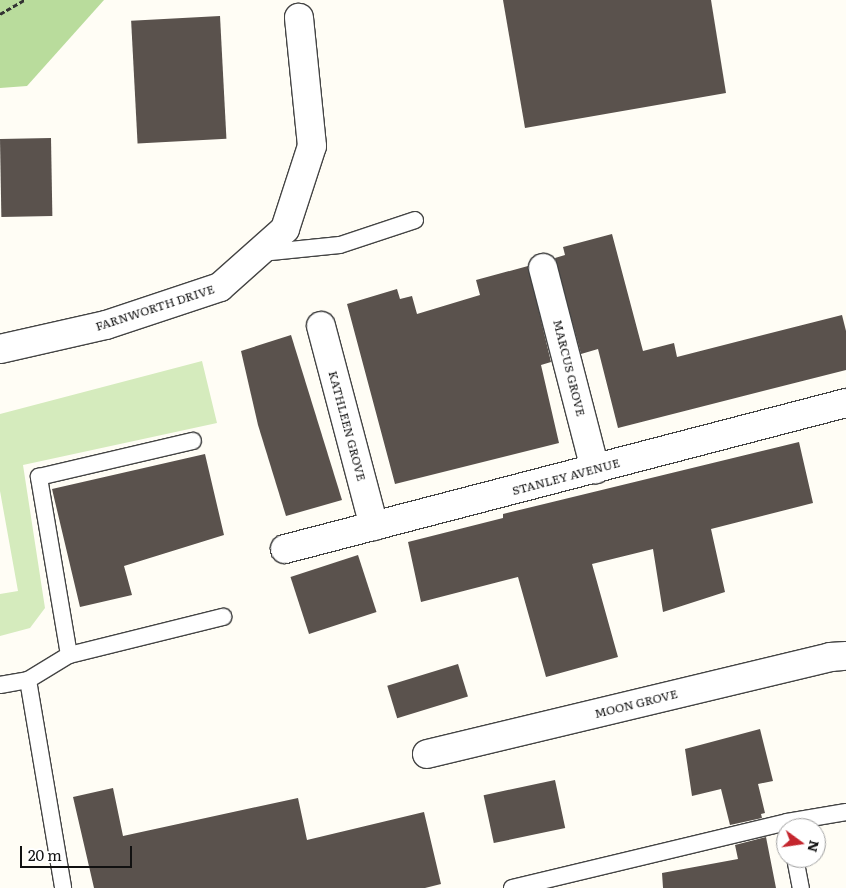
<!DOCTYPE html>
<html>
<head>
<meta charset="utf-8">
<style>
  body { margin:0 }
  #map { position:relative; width:846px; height:888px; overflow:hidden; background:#fffdf5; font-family:Literata,serif }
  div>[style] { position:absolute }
  .green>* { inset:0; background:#d5ebbd }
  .forest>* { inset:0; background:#b9dc9c }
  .building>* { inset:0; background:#5a524d; transform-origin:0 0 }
  .path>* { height:3px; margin-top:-1.5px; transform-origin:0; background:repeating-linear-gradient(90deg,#333 0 5px,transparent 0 7.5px) }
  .roads { filter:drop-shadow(1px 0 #444) drop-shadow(-1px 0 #444) drop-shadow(0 1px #444) drop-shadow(0 -1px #444) }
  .service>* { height:16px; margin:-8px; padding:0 8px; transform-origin:8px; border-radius:8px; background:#fff }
  .minor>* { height:28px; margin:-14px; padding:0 14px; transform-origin:14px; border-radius:14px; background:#fff }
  span { translate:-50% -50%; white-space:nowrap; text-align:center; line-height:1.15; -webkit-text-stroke:5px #fff; paint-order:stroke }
  .street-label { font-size:12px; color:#111 }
  .north { position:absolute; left:776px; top:818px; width:50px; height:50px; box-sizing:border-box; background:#fff; border:1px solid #a0a0a0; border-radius:50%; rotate:104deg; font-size:14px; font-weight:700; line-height:20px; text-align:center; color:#111 }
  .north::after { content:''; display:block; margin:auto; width:18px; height:22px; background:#c4262e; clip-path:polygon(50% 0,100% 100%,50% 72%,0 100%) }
  .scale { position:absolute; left:20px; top:846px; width:112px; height:22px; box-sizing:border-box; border:2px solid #111; border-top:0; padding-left:6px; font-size:15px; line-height:18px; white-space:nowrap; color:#111; -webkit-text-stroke:4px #fff; paint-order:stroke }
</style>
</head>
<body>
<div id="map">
  <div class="green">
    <div style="clip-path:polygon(202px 361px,217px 423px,23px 465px,45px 608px,30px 628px,0 636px,0 594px,18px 591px,0 491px,0 414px)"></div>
  </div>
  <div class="forest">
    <div style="clip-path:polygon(0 0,104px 0,27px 86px,0 88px)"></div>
  </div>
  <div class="building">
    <div style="clip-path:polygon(503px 0,711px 0,726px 93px,525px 128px)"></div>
    <div style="left:220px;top:16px;width:123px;height:89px;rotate:87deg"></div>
    <div style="left:51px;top:138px;width:78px;height:51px;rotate:89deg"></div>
    <div style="clip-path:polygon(612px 234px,643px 351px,674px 343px,677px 357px,842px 315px,846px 331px,846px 370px,618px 428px,598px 349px,581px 354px,555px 258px,565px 255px,563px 247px)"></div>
    <div style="clip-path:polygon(528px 266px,551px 362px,541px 365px,559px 443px,395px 484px,347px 304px,397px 289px,400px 299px,412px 296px,417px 314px,480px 295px,476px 280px)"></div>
    <div style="clip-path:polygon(291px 335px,342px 500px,286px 516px,258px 425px,241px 351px)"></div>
    <div style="clip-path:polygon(799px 442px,813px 503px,711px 529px,725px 592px,663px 612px,653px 549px,592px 564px,618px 657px,546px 677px,518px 577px,421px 602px,408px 542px,503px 518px,503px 514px)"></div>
    <div style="clip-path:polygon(205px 454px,224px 535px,124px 566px,132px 595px,80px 607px,52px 489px)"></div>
    <div style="left:358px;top:555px;width:60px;height:71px;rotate:72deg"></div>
    <div style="left:458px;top:664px;width:34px;height:74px;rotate:73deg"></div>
    <div style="clip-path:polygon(760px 729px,773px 781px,758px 784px,765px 813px,761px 814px,762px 818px,730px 825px,721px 789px,692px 796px,685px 749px)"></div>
    <div style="left:555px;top:780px;width:49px;height:73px;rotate:78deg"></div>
    <div style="clip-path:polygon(113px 788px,123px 836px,298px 798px,307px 840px,424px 812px,441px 884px,425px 888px,94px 888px,73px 797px)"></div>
    <div style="clip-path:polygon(766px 837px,776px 888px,663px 888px,662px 873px,738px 859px,735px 845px)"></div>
  </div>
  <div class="path">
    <div style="left:0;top:14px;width:28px;rotate:-30deg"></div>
  </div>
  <div class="roads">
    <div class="service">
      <div style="left:261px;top:253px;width:79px;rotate:-5.8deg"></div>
      <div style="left:340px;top:245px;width:79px;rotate:-18.4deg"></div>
      <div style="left:69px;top:655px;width:181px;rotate:-99.6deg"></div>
      <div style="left:39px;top:477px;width:158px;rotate:-13.2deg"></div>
      <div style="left:28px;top:680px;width:48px;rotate:-31.4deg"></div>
      <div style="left:69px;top:655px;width:159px;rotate:-13.9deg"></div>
      <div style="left:0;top:685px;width:28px;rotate:-10deg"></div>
      <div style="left:28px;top:680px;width:211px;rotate:80.4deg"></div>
      <div style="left:795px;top:858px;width:31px;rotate:79deg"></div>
      <div style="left:512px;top:888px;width:283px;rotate:-13.5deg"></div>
      <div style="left:787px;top:822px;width:60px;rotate:-9.6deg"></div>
    </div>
    <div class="minor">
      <div style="left:543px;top:268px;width:208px;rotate:75.5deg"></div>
      <div style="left:321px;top:326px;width:207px;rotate:75.2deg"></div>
      <div style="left:0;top:349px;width:109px;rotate:-12.8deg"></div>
      <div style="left:106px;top:325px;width:120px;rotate:-18.4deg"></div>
      <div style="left:220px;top:287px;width:87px;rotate:-41.7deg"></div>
      <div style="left:285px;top:229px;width:87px;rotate:-72deg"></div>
      <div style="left:312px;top:146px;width:129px;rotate:-95.8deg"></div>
      <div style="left:285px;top:549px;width:580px;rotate:-14.59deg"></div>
      <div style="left:427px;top:754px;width:415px;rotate:-13.5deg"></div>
      <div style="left:830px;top:657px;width:16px;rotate:-4deg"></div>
    </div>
  </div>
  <div class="street-label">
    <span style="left:155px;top:308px;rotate:-18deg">FARNWORTH DRIVE</span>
    <span style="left:569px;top:368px;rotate:76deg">MARCUS GROVE</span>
    <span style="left:347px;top:426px;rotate:75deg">KATHLEEN GROVE</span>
    <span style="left:566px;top:477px;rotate:-15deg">STANLEY AVENUE</span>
    <span style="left:636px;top:704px;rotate:-14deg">MOON GROVE</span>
  </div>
  <div class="north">N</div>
  <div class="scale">20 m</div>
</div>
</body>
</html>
